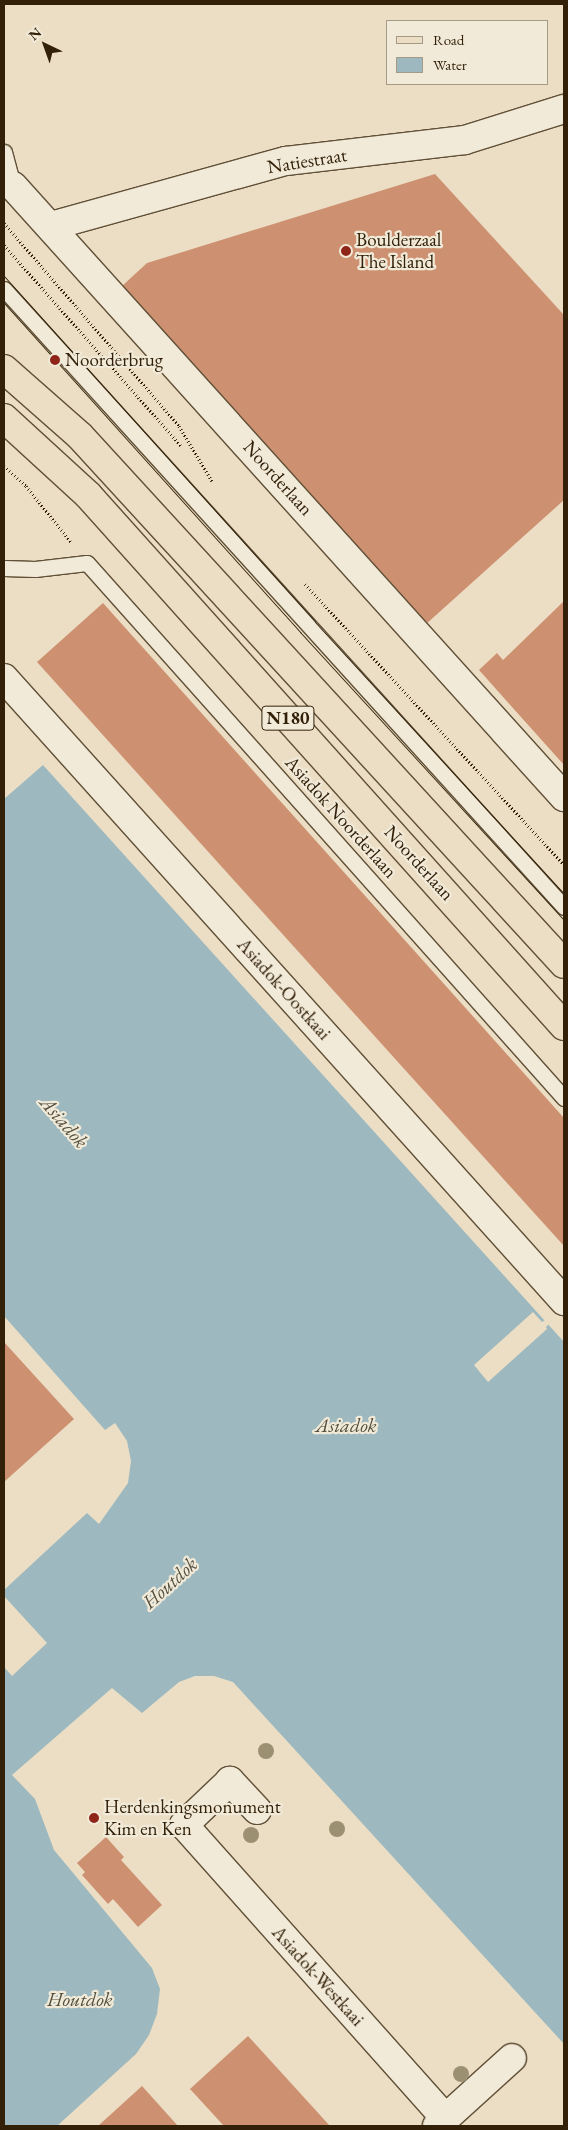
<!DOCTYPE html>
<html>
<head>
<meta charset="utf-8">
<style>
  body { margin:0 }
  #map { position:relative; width:568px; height:2130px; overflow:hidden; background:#ebdec4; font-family:"EB Garamond",serif }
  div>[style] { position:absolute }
  .water>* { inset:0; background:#9db9bf }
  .pier>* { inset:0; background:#ebdec4 }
  .building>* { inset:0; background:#cd9071 }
  .path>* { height:3px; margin-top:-1.5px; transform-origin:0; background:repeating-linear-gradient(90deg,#322108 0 1px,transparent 0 3.5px) }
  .roads { filter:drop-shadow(1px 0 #605037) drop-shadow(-1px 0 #605037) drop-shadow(0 1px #605037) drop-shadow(0 -1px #605037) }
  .service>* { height:15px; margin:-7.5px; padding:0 7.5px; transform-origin:7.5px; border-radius:7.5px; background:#f2ead9 }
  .minor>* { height:28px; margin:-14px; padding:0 14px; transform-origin:14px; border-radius:14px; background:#f2ead9 }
  .primary>* { height:28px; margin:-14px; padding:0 14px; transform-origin:14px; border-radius:14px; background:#ebdec4 }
  .tram>* { height:1px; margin:-0.5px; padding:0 0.5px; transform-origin:0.5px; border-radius:0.5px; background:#322108 }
  .trees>* { width:16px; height:16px; margin:-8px; border-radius:50%; background:#9c9073 }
  .dots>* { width:14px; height:14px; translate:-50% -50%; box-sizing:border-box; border:2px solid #f2ead9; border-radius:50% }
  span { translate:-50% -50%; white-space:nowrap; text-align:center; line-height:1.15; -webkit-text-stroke:4.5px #f2ead9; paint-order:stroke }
  .shield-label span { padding:1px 4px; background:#f2ead9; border:1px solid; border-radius:4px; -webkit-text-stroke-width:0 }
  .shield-label { font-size:18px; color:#322108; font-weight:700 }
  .street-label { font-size:19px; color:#322108 }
  .poi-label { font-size:19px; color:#322108 }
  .left { translate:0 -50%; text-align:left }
  .water-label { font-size:20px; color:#524f3f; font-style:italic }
  .frame { position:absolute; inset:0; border:5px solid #322108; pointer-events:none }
  .legend { position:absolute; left:386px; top:20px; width:162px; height:65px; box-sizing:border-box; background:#f2ead9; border:1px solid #a59a85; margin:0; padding:6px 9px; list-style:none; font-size:15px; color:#322108 }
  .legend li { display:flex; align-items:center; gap:10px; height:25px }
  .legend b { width:25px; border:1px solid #a59a85 }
  .north { position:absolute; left:20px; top:20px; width:50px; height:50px; -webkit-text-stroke:4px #f2ead9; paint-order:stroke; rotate:318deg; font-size:14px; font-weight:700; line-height:20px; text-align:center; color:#322108 }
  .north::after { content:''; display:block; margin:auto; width:18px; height:22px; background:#322108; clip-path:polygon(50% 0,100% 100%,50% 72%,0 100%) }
</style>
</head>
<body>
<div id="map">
  <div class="water">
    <div style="clip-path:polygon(43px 765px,564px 1342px,564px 2044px,233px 1682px,214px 1676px,195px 1676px,179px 1682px,142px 1713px,112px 1688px,12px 1775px,35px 1799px,54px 1850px,152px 1968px,160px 1989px,157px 2014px,149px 2035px,136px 2054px,57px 2126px,4px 2126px,4px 1667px,12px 1676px,47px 1643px,4px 1596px,4px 1590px,87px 1513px,99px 1524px,128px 1483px,131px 1461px,127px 1441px,115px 1423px,105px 1430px,4px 1316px,4px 799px)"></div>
  </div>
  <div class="pier">
    <div style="clip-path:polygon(533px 1312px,542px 1322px,545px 1320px,549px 1324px,546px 1327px,547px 1329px,488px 1382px,474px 1365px)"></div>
  </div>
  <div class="building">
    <div style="clip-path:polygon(435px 174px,564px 315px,564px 500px,425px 625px,121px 287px,147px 263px)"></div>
    <div style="clip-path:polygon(563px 602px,564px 603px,564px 765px,479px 670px,497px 653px,503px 660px)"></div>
    <div style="clip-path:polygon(103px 603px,564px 1118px,564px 1246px,37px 662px)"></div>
    <div style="clip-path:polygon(4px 1342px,74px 1419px,4px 1482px)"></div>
    <div style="clip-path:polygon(106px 1837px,124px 1857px,121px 1860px,162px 1905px,138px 1927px,113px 1899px,108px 1904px,82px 1875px,85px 1872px,77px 1863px)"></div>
    <div style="clip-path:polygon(248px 2036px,330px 2126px,224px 2126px,190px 2089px)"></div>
    <div style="clip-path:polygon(142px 2086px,178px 2126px,98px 2126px)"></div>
  </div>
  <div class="path">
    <div style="left:4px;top:223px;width:268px;rotate:49.2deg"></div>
    <div style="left:179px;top:426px;width:64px;rotate:59deg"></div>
    <div style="left:4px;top:245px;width:269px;rotate:48.6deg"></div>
    <div style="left:4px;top:466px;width:30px;rotate:42deg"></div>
    <div style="left:26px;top:486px;width:72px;rotate:51.2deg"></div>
    <div style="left:305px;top:584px;width:382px;rotate:47.3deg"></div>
  </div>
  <div class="roads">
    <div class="service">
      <div style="left:4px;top:152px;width:35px;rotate:75deg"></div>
      <div style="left:4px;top:289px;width:834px;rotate:47.82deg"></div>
      <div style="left:4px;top:568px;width:31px;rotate:2deg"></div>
      <div style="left:35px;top:569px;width:52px;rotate:-6.6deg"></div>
      <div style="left:87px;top:563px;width:717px;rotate:48.28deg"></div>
    </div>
    <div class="minor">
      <div style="left:13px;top:186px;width:823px;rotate:47.96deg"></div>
      <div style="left:51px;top:226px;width:244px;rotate:-15.5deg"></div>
      <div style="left:286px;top:161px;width:180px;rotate:-6.7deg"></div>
      <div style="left:465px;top:140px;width:104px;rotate:-17.4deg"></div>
      <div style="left:4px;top:678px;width:838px;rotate:48.05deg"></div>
      <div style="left:257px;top:1810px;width:40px;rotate:-133deg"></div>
      <div style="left:230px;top:1781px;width:64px;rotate:136.3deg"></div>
      <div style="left:184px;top:1825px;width:392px;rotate:48.3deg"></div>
      <div style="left:437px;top:2126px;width:101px;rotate:-42.2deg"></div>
    </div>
    <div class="primary">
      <div style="left:4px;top:369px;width:101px;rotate:41.4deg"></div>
      <div style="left:80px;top:436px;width:716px;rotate:47.49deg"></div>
      <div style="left:4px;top:418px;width:114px;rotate:42.5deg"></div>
      <div style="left:88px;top:495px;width:713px;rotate:48.13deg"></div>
    </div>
  </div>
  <div class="tram">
    <div style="left:4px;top:276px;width:465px;rotate:48deg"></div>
    <div style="left:315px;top:622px;width:369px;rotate:47.5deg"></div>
    <div style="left:4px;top:303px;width:443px;rotate:48deg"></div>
    <div style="left:300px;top:632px;width:391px;rotate:47.5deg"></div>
  </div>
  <div class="trees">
    <div style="left:266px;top:1751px"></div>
    <div style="left:337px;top:1829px"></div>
    <div style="left:251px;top:1835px"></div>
    <div style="left:461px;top:2074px"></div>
  </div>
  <div class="dots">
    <div style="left:346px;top:251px;background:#8f2418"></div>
    <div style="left:55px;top:360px;background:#8f2418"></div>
    <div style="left:94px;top:1818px;background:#8f2418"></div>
  </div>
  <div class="shield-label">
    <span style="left:288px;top:718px">N180</span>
  </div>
  <div class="street-label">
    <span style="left:307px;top:161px;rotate:-9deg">Natiestraat</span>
    <span style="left:278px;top:478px;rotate:48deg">Noorderlaan</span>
    <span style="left:341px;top:817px;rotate:48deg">Asiadok Noorderlaan</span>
    <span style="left:419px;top:863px;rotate:48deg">Noorderlaan</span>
    <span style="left:284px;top:989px;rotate:48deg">Asiadok-Oostkaai</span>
    <span style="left:318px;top:1976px;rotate:48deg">Asiadok-Westkaai</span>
  </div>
  <div class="poi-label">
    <span class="left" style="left:356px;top:251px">Boulderzaal<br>The Island</span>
    <span class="left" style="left:65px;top:360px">Noorderbrug</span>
    <span class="left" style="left:104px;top:1818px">Herdenkingsmonument<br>Kim en Ken</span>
  </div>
  <div class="water-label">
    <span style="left:64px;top:1122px;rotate:49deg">Asiadok</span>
    <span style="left:346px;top:1425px">Asiadok</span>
    <span style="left:170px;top:1583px;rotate:-42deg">Houtdok</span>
    <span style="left:80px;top:1999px">Houtdok</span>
  </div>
  <div class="frame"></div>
  <ul class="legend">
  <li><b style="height:6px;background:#ebdec4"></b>Road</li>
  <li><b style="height:14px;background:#9db9bf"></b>Water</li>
  </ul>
  <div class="north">N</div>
</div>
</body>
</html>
